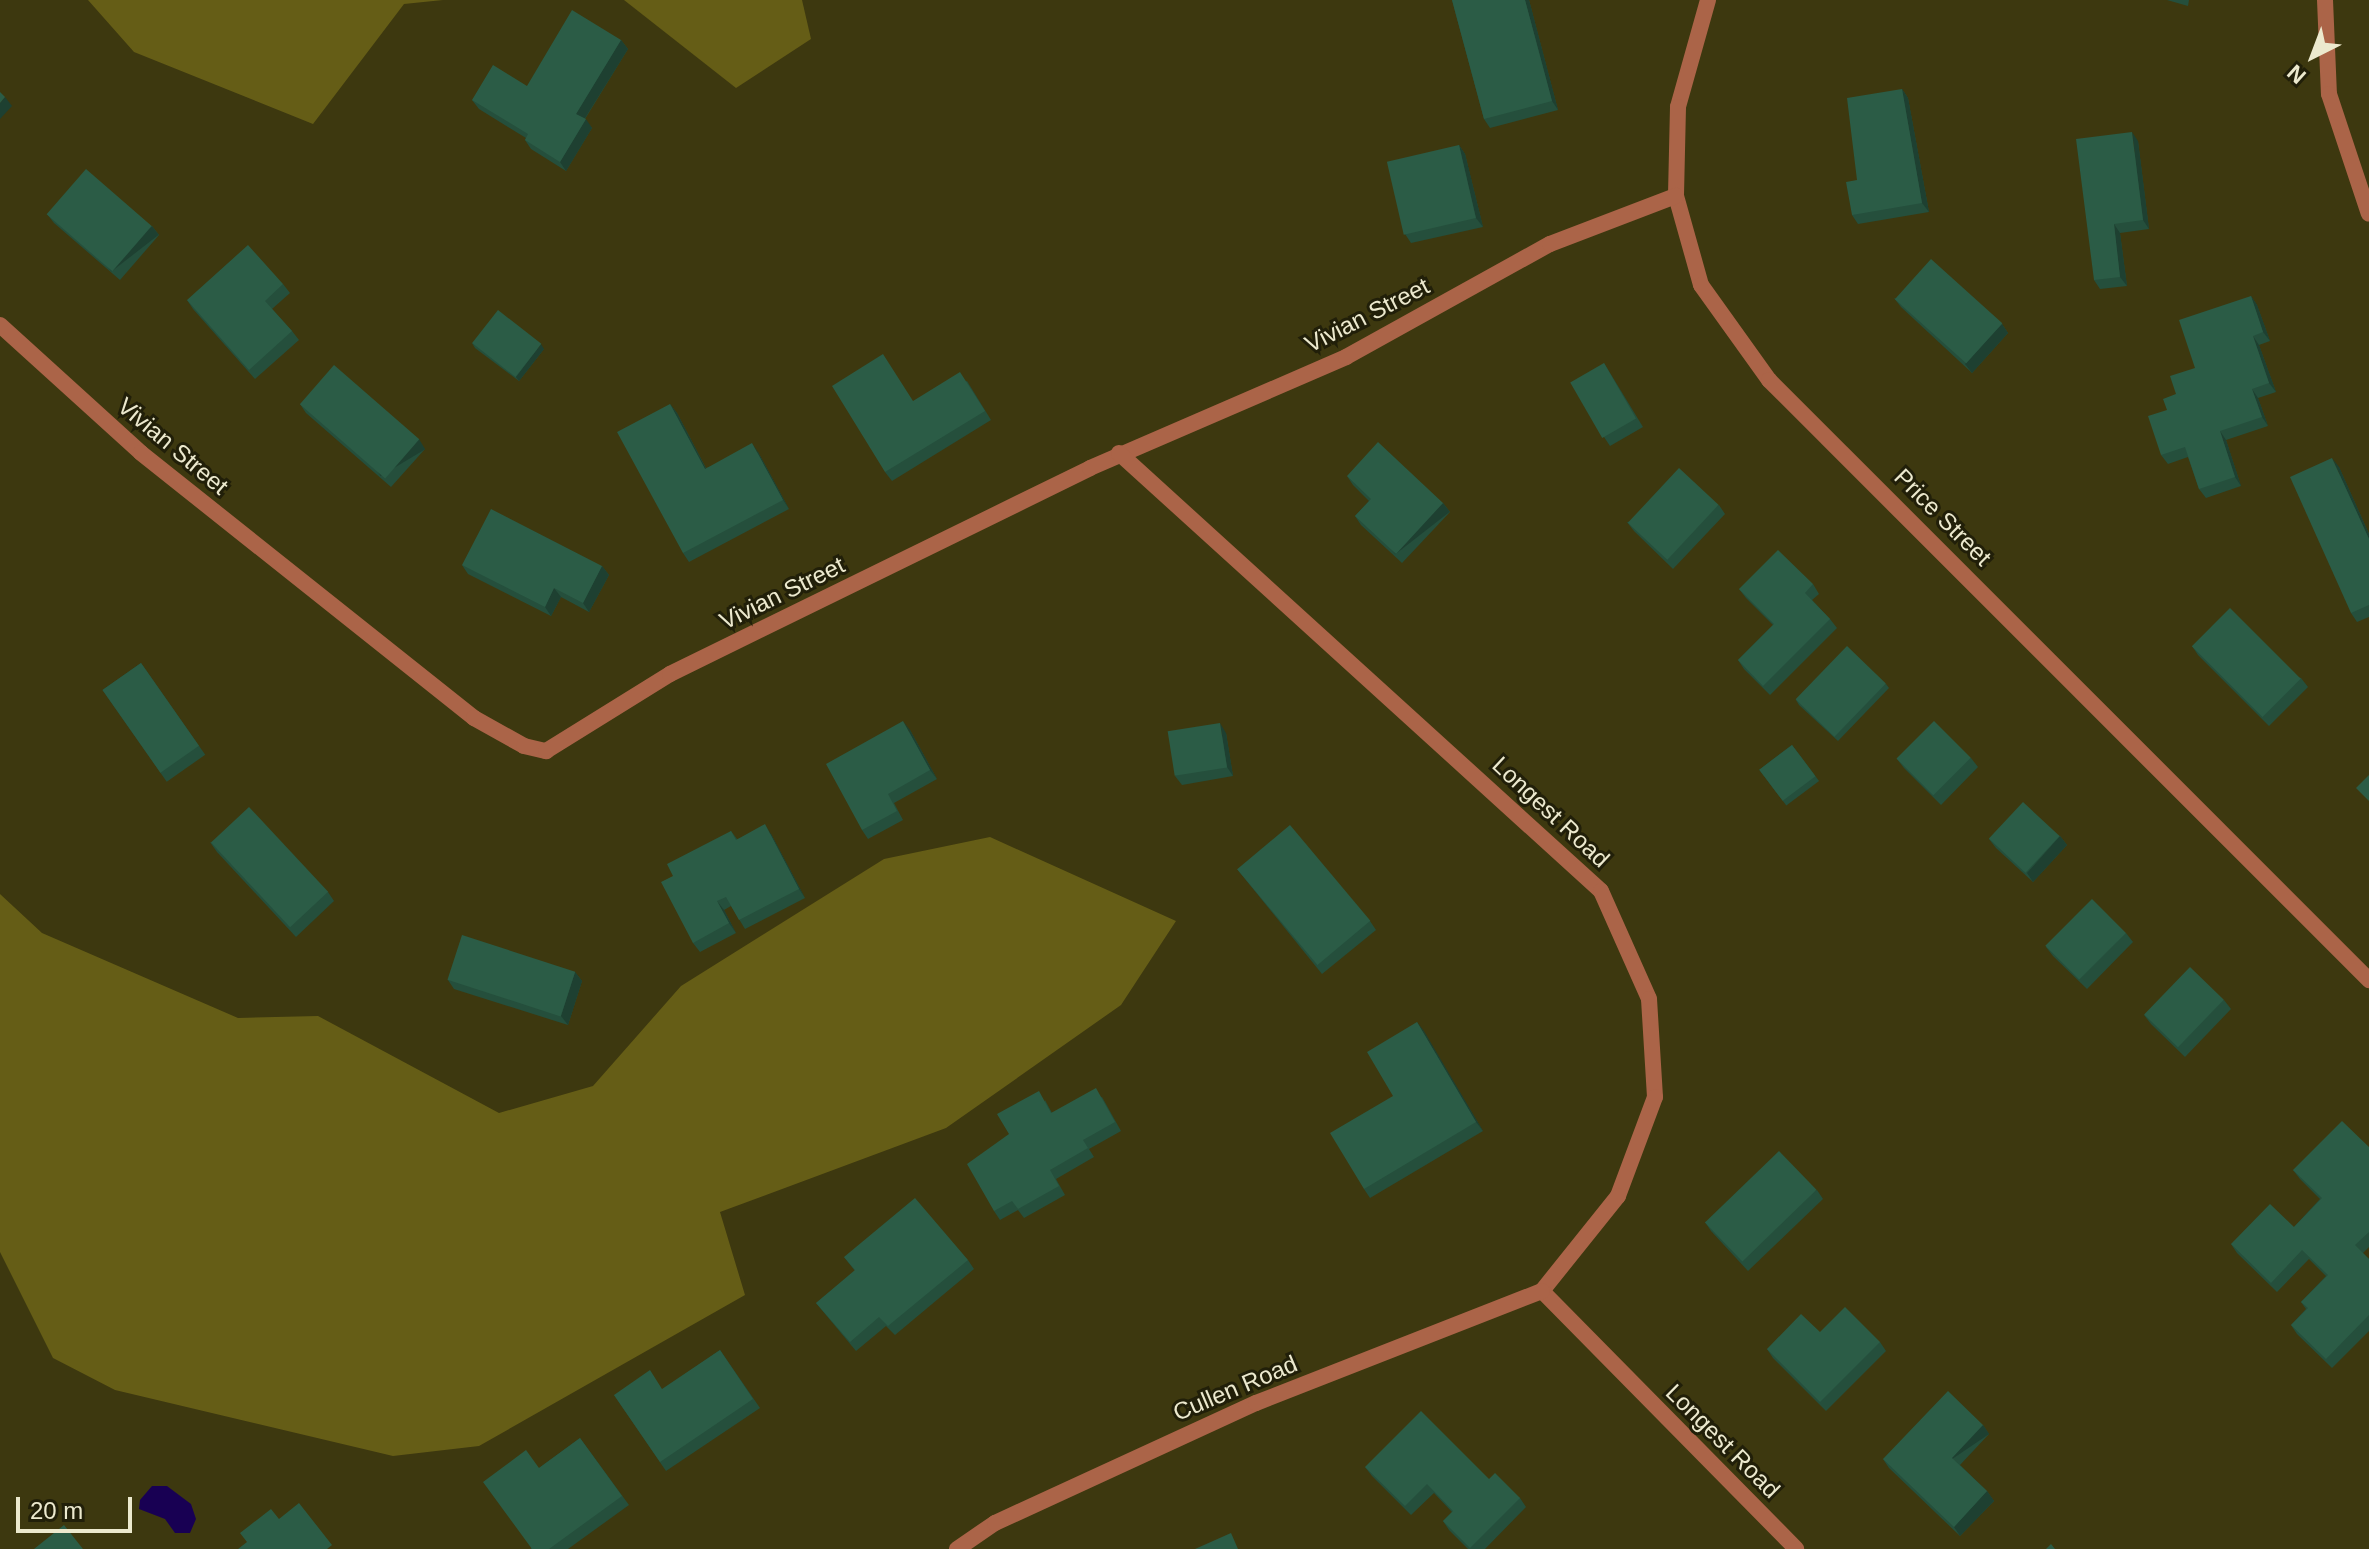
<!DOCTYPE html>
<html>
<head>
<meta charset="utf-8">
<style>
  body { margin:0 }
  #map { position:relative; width:2369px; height:1549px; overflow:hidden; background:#3d380f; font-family:Helvetica,sans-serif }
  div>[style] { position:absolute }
  .green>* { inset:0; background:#655d16 }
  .water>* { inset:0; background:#180053 }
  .minor>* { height:16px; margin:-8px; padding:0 8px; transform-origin:8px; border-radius:8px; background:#ab6448 }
  .wall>* { inset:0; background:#254f3c; transform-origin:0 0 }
  .shaded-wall>* { inset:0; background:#1e4031; transform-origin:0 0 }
  .building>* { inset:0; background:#2b5c46; transform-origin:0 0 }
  span { translate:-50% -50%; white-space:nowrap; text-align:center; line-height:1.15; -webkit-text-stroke:6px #211f09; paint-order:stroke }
  .street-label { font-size:24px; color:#ece9ce }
  .north { position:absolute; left:2273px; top:16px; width:80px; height:80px; -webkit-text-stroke:6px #211f09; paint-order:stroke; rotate:222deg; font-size:22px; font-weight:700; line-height:32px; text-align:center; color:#ece9ce }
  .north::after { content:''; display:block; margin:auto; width:28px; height:36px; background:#ece9ce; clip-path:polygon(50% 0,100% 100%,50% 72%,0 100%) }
  .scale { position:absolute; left:16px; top:1497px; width:116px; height:36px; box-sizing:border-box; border:4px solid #ece9ce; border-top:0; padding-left:10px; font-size:24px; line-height:28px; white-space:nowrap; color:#ece9ce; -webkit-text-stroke:6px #211f09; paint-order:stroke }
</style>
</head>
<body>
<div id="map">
  <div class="green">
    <div style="clip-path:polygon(88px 0,443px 0,404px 4px,313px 124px,134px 52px)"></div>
    <div style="clip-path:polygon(624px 0,802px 0,811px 39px,736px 88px)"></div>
    <div style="clip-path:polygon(990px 837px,1176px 921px,1121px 1005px,946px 1128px,720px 1212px,745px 1295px,479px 1446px,393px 1456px,115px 1390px,53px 1358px,0 1252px,0 894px,42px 933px,238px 1018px,318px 1016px,499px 1113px,593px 1086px,681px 986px,884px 859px)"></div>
  </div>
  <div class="water">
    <div style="clip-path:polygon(152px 1486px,167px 1486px,191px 1504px,196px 1519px,190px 1533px,175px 1533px,165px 1519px,139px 1509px,140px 1500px)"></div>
  </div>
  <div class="minor">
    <div style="left:1708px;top:0;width:111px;rotate:105.7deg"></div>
    <div style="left:1678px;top:107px;width:89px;rotate:91.3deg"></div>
    <div style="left:1676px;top:196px;width:92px;rotate:74.3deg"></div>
    <div style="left:1701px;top:285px;width:117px;rotate:54.4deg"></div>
    <div style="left:1769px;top:380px;width:849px;rotate:45deg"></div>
    <div style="left:2325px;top:0;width:94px;rotate:87.6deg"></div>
    <div style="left:2329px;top:94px;width:126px;rotate:71.6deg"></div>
    <div style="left:0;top:325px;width:190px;rotate:42.2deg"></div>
    <div style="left:141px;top:453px;width:426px;rotate:38.5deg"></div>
    <div style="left:474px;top:718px;width:57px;rotate:29.2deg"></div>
    <div style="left:524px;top:746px;width:23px;rotate:13deg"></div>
    <div style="left:546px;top:751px;width:146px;rotate:-31.8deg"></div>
    <div style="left:670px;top:674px;width:468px;rotate:-26.1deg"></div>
    <div style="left:1090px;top:468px;width:279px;rotate:-23.4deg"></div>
    <div style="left:1346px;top:357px;width:233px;rotate:-29deg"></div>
    <div style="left:1550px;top:244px;width:135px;rotate:-20.9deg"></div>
    <div style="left:1119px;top:453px;width:651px;rotate:42.26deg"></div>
    <div style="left:1601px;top:891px;width:118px;rotate:66deg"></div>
    <div style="left:1649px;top:999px;width:98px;rotate:86.5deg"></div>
    <div style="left:1655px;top:1097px;width:106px;rotate:110.5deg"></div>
    <div style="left:1618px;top:1196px;width:122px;rotate:128.7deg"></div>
    <div style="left:1542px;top:1291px;width:362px;rotate:45.4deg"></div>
    <div style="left:957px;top:1549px;width:46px;rotate:-34.4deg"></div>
    <div style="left:995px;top:1523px;width:287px;rotate:-24.7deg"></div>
    <div style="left:1256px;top:1403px;width:307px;rotate:-21.4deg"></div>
  </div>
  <div class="wall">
    <div style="clip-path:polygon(1452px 0,1529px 0,1558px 110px,1490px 128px,1484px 119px)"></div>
    <div style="clip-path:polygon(2167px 0,2189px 0,2188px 6px)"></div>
    <div style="clip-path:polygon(621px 40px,628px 49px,585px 119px,592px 128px,566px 171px,531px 149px,525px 140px,526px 138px,479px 109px,472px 100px,527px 86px)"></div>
    <div style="clip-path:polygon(1902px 89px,1908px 98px,1929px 212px,1858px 224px,1852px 215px,1857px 180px)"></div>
    <div style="clip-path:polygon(2138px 141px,2149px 229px,2120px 233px,2127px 286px,2100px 289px,2094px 280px)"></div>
    <div style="clip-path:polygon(1459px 145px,1465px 154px,1483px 227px,1411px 243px,1405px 234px)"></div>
    <div style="clip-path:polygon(47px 214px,152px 226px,159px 235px,120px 280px,54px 223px)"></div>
    <div style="clip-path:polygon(283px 284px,290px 293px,272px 309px,292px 331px,299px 340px,255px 379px,193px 309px,187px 300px)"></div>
    <div style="clip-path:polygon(2251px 296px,2257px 305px,2270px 341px,2259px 345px,2276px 392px,2258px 398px,2268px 426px,2226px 440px,2241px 486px,2206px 498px,2199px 489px,2188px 457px,2168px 464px,2161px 455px,2167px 410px,2176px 394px)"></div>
    <div style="clip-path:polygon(1894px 298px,2002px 324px,2008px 333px,1972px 373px,1901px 307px)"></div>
    <div style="clip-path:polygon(472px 343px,544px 349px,519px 381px,475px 348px)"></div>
    <div style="clip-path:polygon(1604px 363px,1643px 427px,1610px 446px,1604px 437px)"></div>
    <div style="clip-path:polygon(967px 381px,991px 420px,892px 481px,885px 472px,914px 401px)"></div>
    <div style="clip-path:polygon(300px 404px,425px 449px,391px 487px,306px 413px)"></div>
    <div style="clip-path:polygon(670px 404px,677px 413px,706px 468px,758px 452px,789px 509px,689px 562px,683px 553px)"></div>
    <div style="clip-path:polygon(2339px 467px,2369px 534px,2369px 617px,2357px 622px,2351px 613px)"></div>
    <div style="clip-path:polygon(1347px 476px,1443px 503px,1450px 512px,1402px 563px,1361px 525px,1355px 516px,1369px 501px,1353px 485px)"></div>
    <div style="clip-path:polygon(1719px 505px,1725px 514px,1673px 569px,1634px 531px,1627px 522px)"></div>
    <div style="clip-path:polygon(462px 565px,602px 566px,609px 575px,589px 612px,561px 597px,551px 616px,468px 574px)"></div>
    <div style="clip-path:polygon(1813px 584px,1819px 594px,1812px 600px,1830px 619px,1837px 628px,1770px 695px,1744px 669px,1738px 660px,1773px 625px,1746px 598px,1739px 589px)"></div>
    <div style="clip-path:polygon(2192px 646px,2301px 678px,2308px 687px,2269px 726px,2198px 655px)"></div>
    <div style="left:141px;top:663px;width:112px;height:47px;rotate:55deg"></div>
    <div style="clip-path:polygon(1886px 684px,1889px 688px,1838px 741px,1799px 705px,1796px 700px)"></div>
    <div style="clip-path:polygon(910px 730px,937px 779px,894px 803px,903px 820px,868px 839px,862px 830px)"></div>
    <div style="clip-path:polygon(1226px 733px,1233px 776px,1182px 785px,1175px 776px)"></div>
    <div style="left:1792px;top:745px;width:45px;height:41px;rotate:53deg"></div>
    <div style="clip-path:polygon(1971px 758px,1978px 767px,1941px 805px,1904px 768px,1897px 759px)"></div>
    <div style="clip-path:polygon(731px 831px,737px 839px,771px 834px,805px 898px,745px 929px,731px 906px,724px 910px,736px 933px,700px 952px,693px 943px,673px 876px)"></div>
    <div style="clip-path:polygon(2060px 836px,2067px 845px,2033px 882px,1996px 848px,1989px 839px)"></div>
    <div style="clip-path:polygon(210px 842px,328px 892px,334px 901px,296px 937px,217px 852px)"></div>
    <div style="clip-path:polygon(1237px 869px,1370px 921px,1376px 930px,1322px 974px)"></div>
    <div style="clip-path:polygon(2126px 933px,2133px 942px,2087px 989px,2053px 956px,2046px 947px)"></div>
    <div style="clip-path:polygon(575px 972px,582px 981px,568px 1025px,454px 989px,448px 980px)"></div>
    <div style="clip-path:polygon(2224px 1000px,2231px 1009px,2185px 1057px,2151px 1024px,2144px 1015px)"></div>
    <div style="clip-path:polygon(1417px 1022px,1483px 1131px,1370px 1198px,1364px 1189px)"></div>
    <div style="clip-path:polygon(1102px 1097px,1121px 1131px,1089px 1149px,1094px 1157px,1056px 1179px,1065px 1195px,1024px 1218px,1018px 1210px,1000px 1220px,994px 1211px,1045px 1100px,1052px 1113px)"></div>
    <div style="clip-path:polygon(2369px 1147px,2369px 1247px,2363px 1253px,2369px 1259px,2369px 1331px,2332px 1368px,2297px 1334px,2291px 1325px,2306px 1309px,2301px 1302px,2326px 1276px,2309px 1259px,2277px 1292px,2237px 1253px,2231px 1244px,2294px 1227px,2320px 1199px,2300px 1179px,2293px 1170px)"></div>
    <div style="clip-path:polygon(1817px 1190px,1823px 1199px,1748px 1271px,1711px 1231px,1705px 1222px)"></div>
    <div style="clip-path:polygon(844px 1257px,968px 1260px,974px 1269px,895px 1335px,886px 1326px,856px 1351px,816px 1303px,855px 1271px)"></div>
    <div style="clip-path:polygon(1820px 1332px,1880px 1342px,1886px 1351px,1826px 1411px,1773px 1358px,1767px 1349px)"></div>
    <div style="clip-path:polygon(720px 1350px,760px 1408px,666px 1471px,614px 1395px,663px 1389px)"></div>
    <div style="clip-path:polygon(1983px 1425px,1989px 1434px,1960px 1465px,1987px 1491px,1994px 1501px,1960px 1536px,1889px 1468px,1883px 1459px)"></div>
    <div style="clip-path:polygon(580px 1438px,629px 1505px,568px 1549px,531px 1549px,539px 1468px)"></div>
    <div style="clip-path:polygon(1365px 1467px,1489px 1479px,1520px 1498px,1526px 1507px,1485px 1549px,1468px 1549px,1449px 1530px,1443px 1521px,1452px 1512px,1434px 1493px,1411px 1515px,1372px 1476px)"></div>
  </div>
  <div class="shaded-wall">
    <div style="clip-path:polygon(1525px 0,1529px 0,1558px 110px,1552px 101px)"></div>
    <div style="clip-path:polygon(621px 40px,628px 49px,582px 123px,576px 114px)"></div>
    <div style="clip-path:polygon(1902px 89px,1908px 98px,1929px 212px,1922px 203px)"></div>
    <div style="clip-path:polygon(5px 97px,12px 106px,0 119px,0 103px)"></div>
    <div style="clip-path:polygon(586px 119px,592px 128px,566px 171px,560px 162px)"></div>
    <div style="clip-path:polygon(2132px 132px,2138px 141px,2149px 229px,2143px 220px)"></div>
    <div style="clip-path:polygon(1459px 145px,1465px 154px,1483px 227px,1476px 218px)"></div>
    <div style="clip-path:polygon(2114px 224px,2120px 233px,2127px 286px,2120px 277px)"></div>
    <div style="left:152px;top:226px;width:11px;height:60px;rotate:52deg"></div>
    <div style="clip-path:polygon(2251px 296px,2257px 305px,2270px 341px,2263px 332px)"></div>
    <div style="clip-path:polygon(2002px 324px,2008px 333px,1972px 373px,1965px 364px)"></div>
    <div style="clip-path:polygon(2253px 336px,2259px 345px,2276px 392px,2269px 383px)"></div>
    <div style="clip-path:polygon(541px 344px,544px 349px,519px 381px,516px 377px)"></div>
    <div style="clip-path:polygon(2252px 389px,2258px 398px,2268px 426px,2262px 417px)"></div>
    <div style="clip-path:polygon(670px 404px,677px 413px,711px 478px,705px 469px)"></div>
    <div style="clip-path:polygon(2220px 431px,2226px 440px,2241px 486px,2235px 477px)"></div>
    <div style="left:419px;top:439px;width:12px;height:52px;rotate:59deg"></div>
    <div style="clip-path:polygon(752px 443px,758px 452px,789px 509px,783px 500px)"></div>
    <div style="clip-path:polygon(2332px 458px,2339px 467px,2369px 534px,2369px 539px)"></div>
    <div style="left:1443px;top:503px;width:11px;height:69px;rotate:52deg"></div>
    <div style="clip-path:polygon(602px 566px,609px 575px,589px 612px,583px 603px)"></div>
    <div style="clip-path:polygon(554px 588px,561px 597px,551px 616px,545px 607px)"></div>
    <div style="clip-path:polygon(903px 721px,910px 730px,937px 779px,930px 770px)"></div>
    <div style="clip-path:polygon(1220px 723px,1226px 733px,1233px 776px,1227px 767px)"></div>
    <div style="clip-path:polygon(765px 824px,771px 834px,805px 898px,799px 889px)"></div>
    <div style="clip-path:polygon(2060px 836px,2067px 845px,2033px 882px,2027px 873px)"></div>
    <div style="clip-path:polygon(717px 901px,724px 910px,736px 933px,729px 923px)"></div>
    <div style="clip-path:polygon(575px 972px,582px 981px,568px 1025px,561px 1016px)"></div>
    <div style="clip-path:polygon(1417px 1022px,1424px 1031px,1483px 1131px,1476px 1122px)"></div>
    <div style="left:1983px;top:1425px;width:11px;height:45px;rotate:56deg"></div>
    <div style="clip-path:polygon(1987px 1491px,1994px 1501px,1960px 1536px,1954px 1527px)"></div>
  </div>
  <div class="building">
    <div style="clip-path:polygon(1452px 0,1525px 0,1552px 101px,1484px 119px)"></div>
    <div style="clip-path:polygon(572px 10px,621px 40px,576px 114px,586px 119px,560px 162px,525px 140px,528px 134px,472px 100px,493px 65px,527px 86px)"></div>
    <div style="clip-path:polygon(1902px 89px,1922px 203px,1852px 215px,1846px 182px,1857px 180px,1847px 98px)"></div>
    <div style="clip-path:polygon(0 92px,5px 97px,0 103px)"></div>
    <div style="clip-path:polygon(2132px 132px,2143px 220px,2114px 224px,2120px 277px,2094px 280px,2076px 139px)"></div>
    <div style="left:1459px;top:145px;width:75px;height:74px;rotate:77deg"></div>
    <div style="left:86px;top:169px;width:87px;height:60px;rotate:41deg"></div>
    <div style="clip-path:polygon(248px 245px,283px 284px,265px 301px,292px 331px,249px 370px,187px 300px)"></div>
    <div style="left:1931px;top:259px;width:96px;height:54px;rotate:42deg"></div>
    <div style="clip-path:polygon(2251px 296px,2263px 332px,2253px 336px,2269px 383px,2252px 389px,2262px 417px,2220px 431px,2235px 477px,2199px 489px,2185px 447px,2161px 455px,2148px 416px,2167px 410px,2163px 399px,2176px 394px,2170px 376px,2195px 368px,2179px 320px)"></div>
    <div style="left:498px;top:310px;width:55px;height:42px;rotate:38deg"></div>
    <div style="clip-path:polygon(883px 354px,913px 401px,960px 372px,985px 411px,885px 472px,832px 386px)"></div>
    <div style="left:1604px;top:363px;width:64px;height:39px;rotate:60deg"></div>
    <div style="left:334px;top:365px;width:113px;height:52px;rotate:41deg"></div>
    <div style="clip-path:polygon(670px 404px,705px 469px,752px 443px,783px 500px,683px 553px,617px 432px)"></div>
    <div style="clip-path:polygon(1378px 442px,1443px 503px,1396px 554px,1355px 516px,1371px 499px,1347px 476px)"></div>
    <div style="clip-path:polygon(2332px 458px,2369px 539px,2369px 605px,2351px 613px,2290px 477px)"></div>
    <div style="left:1679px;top:468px;width:54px;height:75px;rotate:43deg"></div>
    <div style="clip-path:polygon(491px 509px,602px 566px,583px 603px,554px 588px,545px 607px,462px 565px)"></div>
    <div style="clip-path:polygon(1778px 550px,1813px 584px,1805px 593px,1830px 619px,1763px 686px,1738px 660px,1774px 624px,1739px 589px)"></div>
    <div style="left:2230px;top:608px;width:100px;height:54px;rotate:45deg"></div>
    <div style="left:1847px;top:646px;width:54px;height:74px;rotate:44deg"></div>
    <div style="left:141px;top:663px;width:101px;height:47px;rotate:55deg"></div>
    <div style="clip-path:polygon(903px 721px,930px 770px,888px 794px,897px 811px,862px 830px,826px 764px)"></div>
    <div style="left:1934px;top:721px;width:52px;height:53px;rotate:45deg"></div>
    <div style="left:1220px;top:723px;width:45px;height:53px;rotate:81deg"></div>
    <div style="left:1792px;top:745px;width:39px;height:41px;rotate:53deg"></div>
    <div style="clip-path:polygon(2369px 775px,2369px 801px,2356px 788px)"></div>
    <div style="left:2023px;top:802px;width:50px;height:50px;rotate:43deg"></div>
    <div style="left:249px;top:807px;width:116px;height:52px;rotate:47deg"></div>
    <div style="clip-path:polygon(765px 824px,799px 889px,739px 920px,726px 897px,717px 901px,729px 923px,693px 943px,661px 882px,673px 876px,667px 864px,731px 831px,736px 840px)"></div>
    <div style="left:1290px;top:825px;width:125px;height:69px;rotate:50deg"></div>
    <div style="left:2092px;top:899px;width:48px;height:66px;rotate:45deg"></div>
    <div style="left:462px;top:935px;width:119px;height:47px;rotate:18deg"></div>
    <div style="left:2190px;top:967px;width:47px;height:66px;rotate:44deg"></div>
    <div style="clip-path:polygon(1417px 1022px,1476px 1122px,1364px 1189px,1330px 1133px,1393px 1096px,1367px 1052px)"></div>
    <div style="clip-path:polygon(1096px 1088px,1115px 1122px,1083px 1140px,1088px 1148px,1050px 1170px,1059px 1186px,1018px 1209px,1012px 1201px,994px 1211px,967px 1164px,1009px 1134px,997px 1114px,1039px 1091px,1051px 1113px)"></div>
    <div style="clip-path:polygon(2342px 1121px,2369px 1147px,2369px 1232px,2355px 1245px,2369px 1259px,2369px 1315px,2326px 1359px,2291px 1325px,2308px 1308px,2301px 1302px,2328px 1275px,2302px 1250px,2271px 1283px,2231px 1244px,2270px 1204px,2294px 1227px,2322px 1198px,2293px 1170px)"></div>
    <div style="left:1779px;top:1151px;width:54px;height:103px;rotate:46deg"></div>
    <div style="clip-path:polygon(915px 1198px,968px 1260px,888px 1326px,879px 1317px,850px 1342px,816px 1303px,855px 1270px,844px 1257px)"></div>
    <div style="clip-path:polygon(1845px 1307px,1880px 1342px,1820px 1402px,1767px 1349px,1801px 1314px,1820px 1332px)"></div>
    <div style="clip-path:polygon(720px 1350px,753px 1399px,660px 1462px,614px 1395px,650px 1370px,662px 1389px)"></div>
    <div style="clip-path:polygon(1948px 1391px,1983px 1425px,1952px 1458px,1987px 1491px,1954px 1527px,1883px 1459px)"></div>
    <div style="clip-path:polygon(1421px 1411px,1489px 1479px,1495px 1473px,1520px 1498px,1470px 1548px,1443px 1521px,1453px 1511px,1427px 1484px,1405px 1506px,1365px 1467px)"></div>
    <div style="clip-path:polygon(580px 1438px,622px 1496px,549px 1549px,532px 1549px,483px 1482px,526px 1450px,539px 1468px)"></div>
    <div style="clip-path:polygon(299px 1503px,332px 1545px,327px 1549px,238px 1549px,247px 1542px,240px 1533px,271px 1509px,279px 1519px)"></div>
    <div style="clip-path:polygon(64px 1525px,83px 1549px,34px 1549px)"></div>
    <div style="clip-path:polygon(1231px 1533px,1238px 1549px,1195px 1549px)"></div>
    <div style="clip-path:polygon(2051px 1544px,2055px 1549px,2046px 1549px)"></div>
  </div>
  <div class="street-label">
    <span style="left:1367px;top:315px;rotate:-27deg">Vivian Street</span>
    <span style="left:173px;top:446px;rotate:40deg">Vivian Street</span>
    <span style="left:1943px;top:517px;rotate:45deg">Price Street</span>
    <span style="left:782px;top:593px;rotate:-26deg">Vivian Street</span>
    <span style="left:1551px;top:812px;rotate:43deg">Longest Road</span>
    <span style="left:1235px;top:1388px;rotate:-23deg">Cullen Road</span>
    <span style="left:1723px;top:1441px;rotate:45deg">Longest Road</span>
  </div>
  <div class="north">N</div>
  <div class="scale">20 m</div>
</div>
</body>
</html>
